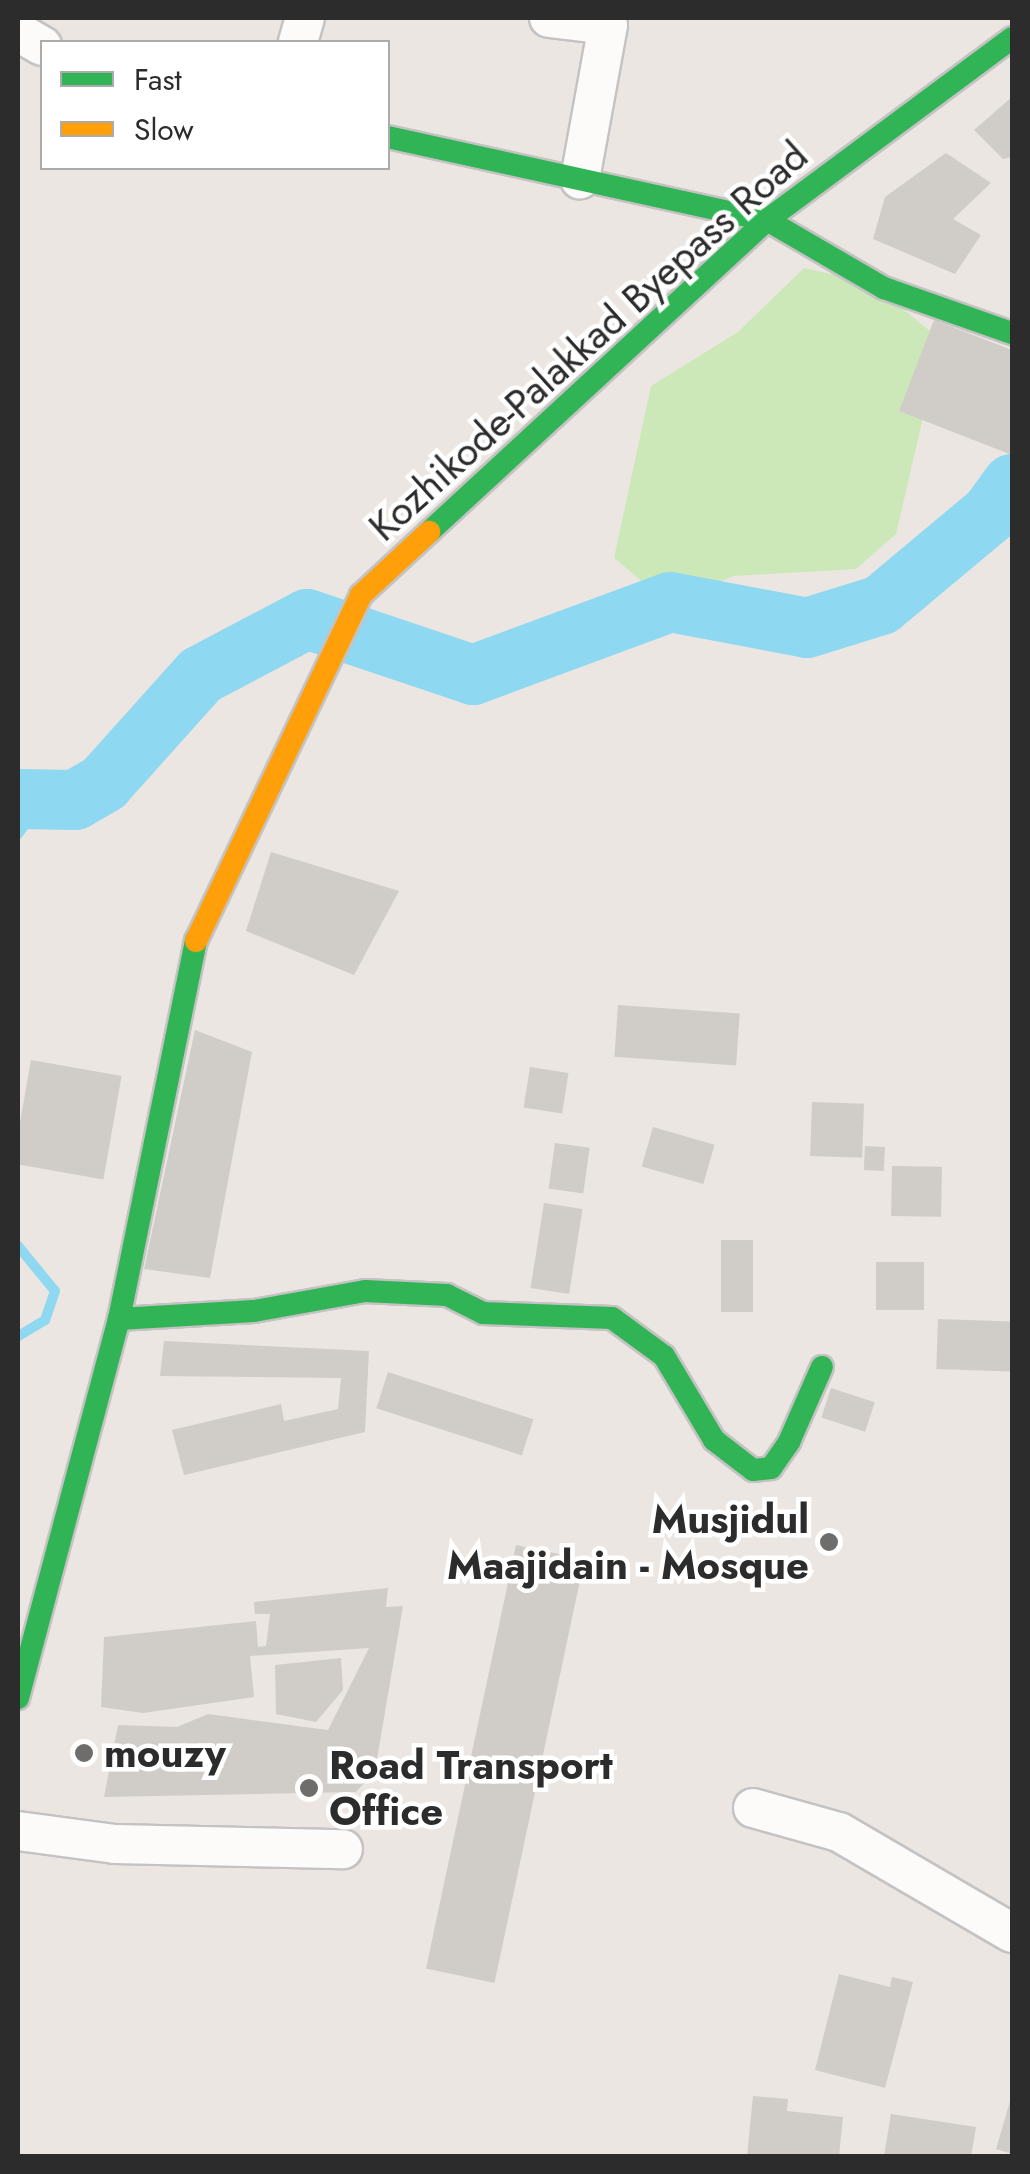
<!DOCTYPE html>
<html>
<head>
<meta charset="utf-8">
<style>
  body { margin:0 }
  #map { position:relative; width:1030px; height:2174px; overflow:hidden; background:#ebe6e1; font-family:Jost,sans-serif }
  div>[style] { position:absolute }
  .green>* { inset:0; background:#cce8b8 }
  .stream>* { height:10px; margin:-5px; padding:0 5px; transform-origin:5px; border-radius:5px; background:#8fd8f1 }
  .river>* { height:60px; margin:-30px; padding:0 30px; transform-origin:30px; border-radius:30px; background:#8fd8f1 }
  .building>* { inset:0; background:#d0ccc8; transform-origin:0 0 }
  .roads { filter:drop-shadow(2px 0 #c4c2c3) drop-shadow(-2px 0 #c4c2c3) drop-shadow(0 2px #c4c2c3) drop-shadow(0 -2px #c4c2c3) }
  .street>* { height:38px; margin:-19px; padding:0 19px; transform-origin:19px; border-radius:19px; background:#fcfbfa }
  .fast>* { height:22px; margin:-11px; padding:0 11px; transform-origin:11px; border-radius:11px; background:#30b455 }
  .slow>* { height:22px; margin:-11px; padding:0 11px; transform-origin:11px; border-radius:11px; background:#ff9f0a }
  .dots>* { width:28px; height:28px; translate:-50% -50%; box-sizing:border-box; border:5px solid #fff; border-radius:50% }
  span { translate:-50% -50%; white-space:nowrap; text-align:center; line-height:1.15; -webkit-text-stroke:9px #fff; paint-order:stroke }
  .street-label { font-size:40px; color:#2c2c2c }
  .poi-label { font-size:40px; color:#2c2c2c; font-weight:700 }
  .right { translate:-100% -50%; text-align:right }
  .left { translate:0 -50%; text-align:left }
  .frame { position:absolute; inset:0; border:20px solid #2c2c2c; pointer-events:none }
  .legend { position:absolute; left:40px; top:40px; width:350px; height:130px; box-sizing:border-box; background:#fff; border:2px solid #ababab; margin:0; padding:12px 18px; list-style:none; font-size:30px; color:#2c2c2c }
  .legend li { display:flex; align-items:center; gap:20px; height:50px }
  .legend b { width:50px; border:2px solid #ababab }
</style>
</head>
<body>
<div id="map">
  <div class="green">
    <div style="clip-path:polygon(804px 268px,871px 283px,941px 340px,896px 534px,856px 569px,734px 576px,668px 603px,614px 558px,651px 386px,738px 332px)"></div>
  </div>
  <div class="stream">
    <div style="left:18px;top:834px;width:35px;rotate:-53deg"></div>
    <div style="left:18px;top:1246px;width:58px;rotate:50.6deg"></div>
    <div style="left:55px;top:1291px;width:31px;rotate:109deg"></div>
    <div style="left:45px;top:1320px;width:31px;rotate:149deg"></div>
  </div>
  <div class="river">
    <div style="left:18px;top:799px;width:57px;rotate:1deg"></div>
    <div style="left:75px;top:800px;width:34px;rotate:-30deg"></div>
    <div style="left:104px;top:783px;width:145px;rotate:-48.1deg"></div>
    <div style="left:201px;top:675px;width:120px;rotate:-27.8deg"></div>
    <div style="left:307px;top:619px;width:175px;rotate:18.6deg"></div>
    <div style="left:473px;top:675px;width:210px;rotate:-20.3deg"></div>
    <div style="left:670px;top:602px;width:139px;rotate:10.7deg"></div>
    <div style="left:807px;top:628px;width:77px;rotate:-17.3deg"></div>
    <div style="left:881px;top:605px;width:143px;rotate:-39.9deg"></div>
    <div style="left:991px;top:513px;width:36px;rotate:-54deg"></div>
  </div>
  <div class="building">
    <div style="clip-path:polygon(1012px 97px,1012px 157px,1003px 159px,974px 130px)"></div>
    <div style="clip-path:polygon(946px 153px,991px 183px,953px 219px,981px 235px,955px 274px,873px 239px,885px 197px)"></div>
    <div style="clip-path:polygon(934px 320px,1012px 350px,1012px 455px,899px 411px)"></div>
    <div style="clip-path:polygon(271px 852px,399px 891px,354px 975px,246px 931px)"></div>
    <div style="left:618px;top:1005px;width:122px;height:52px;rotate:4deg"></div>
    <div style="clip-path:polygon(195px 1030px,252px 1052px,210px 1278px,144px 1269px)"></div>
    <div style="left:31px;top:1060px;width:92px;height:105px;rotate:10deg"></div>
    <div style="left:530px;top:1067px;width:39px;height:41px;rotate:9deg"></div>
    <div style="left:812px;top:1102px;width:52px;height:54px;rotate:2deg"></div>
    <div style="left:653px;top:1127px;width:64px;height:41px;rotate:16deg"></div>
    <div style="left:555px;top:1143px;width:35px;height:46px;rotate:8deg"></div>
    <div style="left:865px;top:1146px;width:20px;height:24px;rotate:3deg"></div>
    <div style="left:892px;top:1166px;width:50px;height:50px;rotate:1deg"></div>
    <div style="left:544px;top:1203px;width:39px;height:86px;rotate:9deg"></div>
    <div style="left:721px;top:1240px;width:32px;height:72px"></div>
    <div style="left:876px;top:1262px;width:48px;height:48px"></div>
    <div style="left:938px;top:1319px;width:74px;height:50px;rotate:2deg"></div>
    <div style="clip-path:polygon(164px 1341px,369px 1351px,365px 1432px,184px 1475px,172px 1430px,281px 1404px,284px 1421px,338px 1409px,341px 1378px,160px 1376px)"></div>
    <div style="left:388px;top:1372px;width:153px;height:38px;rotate:18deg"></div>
    <div style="left:831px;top:1388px;width:46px;height:31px;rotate:18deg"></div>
    <div style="left:516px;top:1545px;width:70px;height:433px;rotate:12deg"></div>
    <div style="clip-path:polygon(388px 1588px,386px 1607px,403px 1606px,375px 1771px,356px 1792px,104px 1797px,118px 1725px,177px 1727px,208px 1714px,328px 1730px,369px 1648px,250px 1656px,254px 1697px,143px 1713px,101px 1707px,104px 1637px,256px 1621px,258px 1647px,266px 1646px,270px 1614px,255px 1614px,254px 1602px)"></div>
    <div style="clip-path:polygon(341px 1658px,343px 1690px,316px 1722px,276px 1714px,275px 1665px)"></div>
    <div style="clip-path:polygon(839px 1974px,890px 1987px,892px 1977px,913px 1982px,885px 2088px,815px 2070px)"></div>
    <div style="clip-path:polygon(753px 2096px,788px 2099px,787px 2111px,843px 2117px,839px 2156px,747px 2156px)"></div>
    <div style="clip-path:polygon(1011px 2098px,1012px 2098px,1012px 2154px,996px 2149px)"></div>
    <div style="clip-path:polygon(891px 2114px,976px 2127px,971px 2156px,884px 2156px)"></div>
  </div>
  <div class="roads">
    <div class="street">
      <div style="left:549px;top:18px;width:59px;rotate:6.8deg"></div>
      <div style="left:608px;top:25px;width:157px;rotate:100.3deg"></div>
      <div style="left:18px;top:32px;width:28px;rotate:30deg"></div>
      <div style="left:298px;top:42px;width:25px;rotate:-74deg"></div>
      <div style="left:753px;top:1808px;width:89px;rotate:15.6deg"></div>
      <div style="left:839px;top:1832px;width:200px;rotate:30.3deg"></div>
      <div style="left:18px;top:1831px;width:98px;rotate:7.6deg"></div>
      <div style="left:115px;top:1844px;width:228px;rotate:1.3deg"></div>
    </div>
    <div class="fast">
      <div style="left:388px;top:137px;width:388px;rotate:12.4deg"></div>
      <div style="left:767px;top:220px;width:135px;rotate:30.2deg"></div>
      <div style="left:884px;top:288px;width:136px;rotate:19.4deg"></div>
      <div style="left:429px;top:532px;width:460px;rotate:-42.7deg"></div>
      <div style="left:767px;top:220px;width:305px;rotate:-36.6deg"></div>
      <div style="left:119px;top:1319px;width:135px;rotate:-3.4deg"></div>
      <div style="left:254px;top:1311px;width:113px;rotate:-10.2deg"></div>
      <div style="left:365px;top:1291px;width:82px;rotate:2.8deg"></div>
      <div style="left:447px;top:1295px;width:40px;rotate:26.6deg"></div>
      <div style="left:483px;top:1313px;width:129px;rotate:2.2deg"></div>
      <div style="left:612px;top:1318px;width:64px;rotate:36.2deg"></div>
      <div style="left:664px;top:1356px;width:98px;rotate:59.2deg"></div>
      <div style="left:714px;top:1440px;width:49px;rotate:37.6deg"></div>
      <div style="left:753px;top:1470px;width:18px;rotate:-6deg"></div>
      <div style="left:771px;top:1468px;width:32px;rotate:-55deg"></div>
      <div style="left:789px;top:1442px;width:82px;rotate:-66.3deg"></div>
      <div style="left:18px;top:1698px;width:392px;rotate:-75.1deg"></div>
      <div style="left:119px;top:1319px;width:386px;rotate:-78.5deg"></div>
    </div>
    <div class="slow">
      <div style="left:196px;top:941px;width:383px;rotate:-64.5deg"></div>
      <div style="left:361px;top:595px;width:93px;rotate:-42.8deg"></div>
    </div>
  </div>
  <div class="dots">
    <div style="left:829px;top:1542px;background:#6f6d6b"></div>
    <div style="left:84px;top:1753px;background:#6f6d6b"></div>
    <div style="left:309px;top:1788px;background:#6f6d6b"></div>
  </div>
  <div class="street-label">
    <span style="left:588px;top:341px;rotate:-42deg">Kozhikode-Palakkad Byepass Road</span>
  </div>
  <div class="poi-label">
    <span class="right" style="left:809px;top:1542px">Musjidul<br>Maajidain - Mosque</span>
    <span class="left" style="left:104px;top:1753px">mouzy</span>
    <span class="left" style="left:329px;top:1788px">Road Transport<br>Office</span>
  </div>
  <div class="frame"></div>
  <ul class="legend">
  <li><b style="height:12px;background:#30b455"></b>Fast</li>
  <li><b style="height:12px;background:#ff9f0a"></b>Slow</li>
  </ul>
</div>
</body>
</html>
